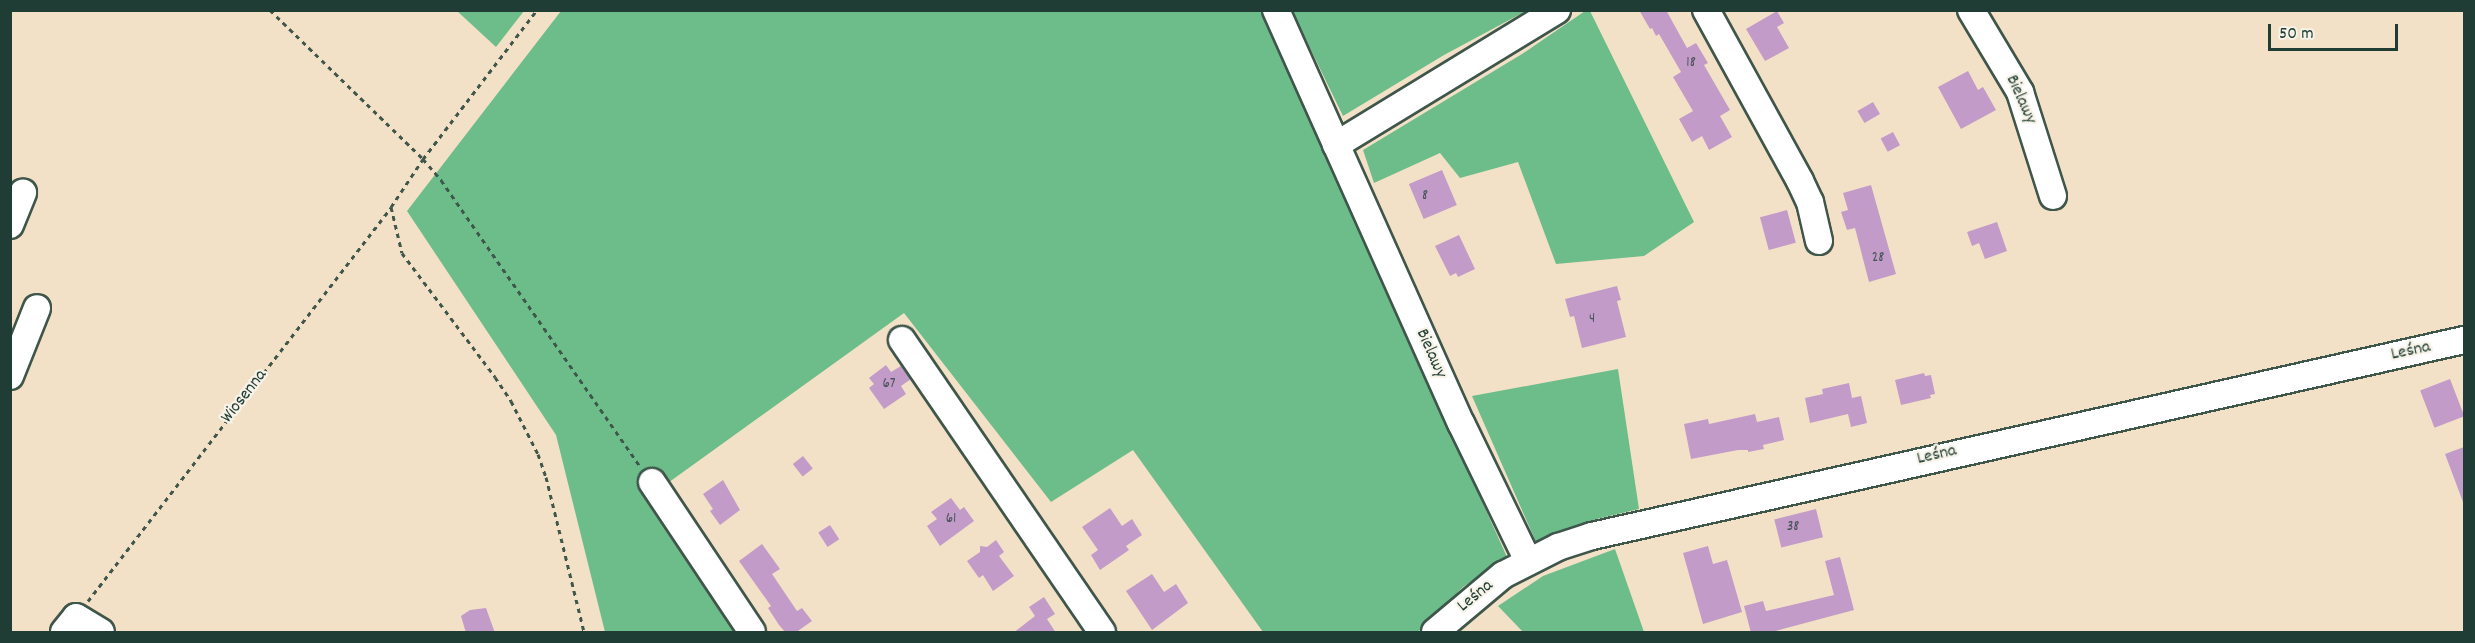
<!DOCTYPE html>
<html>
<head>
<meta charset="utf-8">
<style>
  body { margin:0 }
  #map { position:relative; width:2475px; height:643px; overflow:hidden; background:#f3e1c7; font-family:Dekko,sans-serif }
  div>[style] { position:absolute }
  .forest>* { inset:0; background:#6cbd8a }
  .building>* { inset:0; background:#c29bc8; transform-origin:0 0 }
  .path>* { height:3px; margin-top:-1.5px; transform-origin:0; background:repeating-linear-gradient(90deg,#3f564a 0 4.5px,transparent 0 9px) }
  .roads { filter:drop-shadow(2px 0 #3f564a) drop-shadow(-2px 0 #3f564a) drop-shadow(0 2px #3f564a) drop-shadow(0 -2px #3f564a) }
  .minor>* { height:26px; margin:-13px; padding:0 13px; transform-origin:13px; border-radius:13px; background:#fff }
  span { translate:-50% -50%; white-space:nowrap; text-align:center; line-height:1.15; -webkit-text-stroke:4.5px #f7f3e8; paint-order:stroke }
  .number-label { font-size:15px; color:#485459 }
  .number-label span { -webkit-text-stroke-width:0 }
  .street-label { font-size:18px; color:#1f3d34 }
  .frame { position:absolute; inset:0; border:12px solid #1f3d34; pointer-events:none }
  .scale { position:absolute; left:2268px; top:24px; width:130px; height:27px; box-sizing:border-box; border:3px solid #1f3d34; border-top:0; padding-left:8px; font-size:18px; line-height:21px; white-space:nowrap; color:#1f3d34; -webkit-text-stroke:4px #f7f3e8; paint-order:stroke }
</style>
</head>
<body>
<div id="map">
  <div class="forest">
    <div style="clip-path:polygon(457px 11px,524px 11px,496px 47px)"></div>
    <div style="clip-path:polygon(561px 11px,1261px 11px,1507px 557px,1463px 587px,1418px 632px,1263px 632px,1133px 450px,1051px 502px,904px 313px,647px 498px,736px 632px,605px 632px,556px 435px,407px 211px)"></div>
    <div style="clip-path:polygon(1292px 11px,1526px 11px,1444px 55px,1343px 116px)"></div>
    <div style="clip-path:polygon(1585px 11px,1590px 11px,1694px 222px,1644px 256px,1556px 264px,1518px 162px,1460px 178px,1440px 153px,1374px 183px,1363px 150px,1522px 54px)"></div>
    <div style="clip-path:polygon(1618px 369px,1639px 509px,1597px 519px,1536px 542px,1472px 396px)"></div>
    <div style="clip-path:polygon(1615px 549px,1644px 632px,1523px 632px,1498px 606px,1543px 576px)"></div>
  </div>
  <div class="building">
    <div style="clip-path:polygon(1639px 10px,1666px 10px,1687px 48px,1696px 43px,1708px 63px,1704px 65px,1730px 110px,1720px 116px,1732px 137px,1709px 150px,1702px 136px,1692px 142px,1679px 119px,1693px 111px,1673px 77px,1681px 72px,1659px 34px,1656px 36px,1652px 28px,1650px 29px)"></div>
    <div style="clip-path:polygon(1777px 11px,1784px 23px,1777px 27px,1789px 48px,1765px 61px,1746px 29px)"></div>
    <div style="clip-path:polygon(1968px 71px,1978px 90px,1983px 87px,1996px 110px,1961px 129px,1938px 87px)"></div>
    <div style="left:1873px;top:102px;width:14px;height:18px;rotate:60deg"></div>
    <div style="left:1893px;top:132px;width:15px;height:14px;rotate:62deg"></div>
    <div style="left:1442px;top:170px;width:38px;height:36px;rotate:67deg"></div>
    <div style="clip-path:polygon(1871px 185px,1896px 274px,1869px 282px,1855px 228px,1847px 230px,1841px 212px,1848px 210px,1843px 193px)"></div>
    <div style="left:1787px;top:210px;width:34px;height:28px;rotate:75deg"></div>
    <div style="clip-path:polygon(1997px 222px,2007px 251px,1985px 259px,1979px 243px,1972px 246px,1967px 232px)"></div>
    <div style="clip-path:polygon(1459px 235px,1475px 269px,1458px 277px,1456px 273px,1450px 276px,1435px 246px)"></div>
    <div style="clip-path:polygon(1617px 286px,1621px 300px,1617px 301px,1626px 337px,1582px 348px,1574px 316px,1570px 317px,1565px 299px)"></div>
    <div style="clip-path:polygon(886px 365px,891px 372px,901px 366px,911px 379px,901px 386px,906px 394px,884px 409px,869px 388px,874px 384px,869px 378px)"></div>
    <div style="clip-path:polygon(1924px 373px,1925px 376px,1931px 375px,1935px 394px,1930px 395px,1931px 398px,1901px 405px,1895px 380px)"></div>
    <div style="left:2450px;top:379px;width:40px;height:32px;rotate:69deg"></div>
    <div style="clip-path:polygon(1849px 383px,1852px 398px,1861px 396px,1867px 423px,1851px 427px,1848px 414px,1810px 423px,1805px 398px,1823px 394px,1822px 389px)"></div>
    <div style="clip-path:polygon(1755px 414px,1757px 422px,1779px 417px,1784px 440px,1763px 445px,1764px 449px,1748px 452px,1748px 450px,1738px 450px,1691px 459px,1684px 424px,1708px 419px,1709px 424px)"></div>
    <div style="clip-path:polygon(2464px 447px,2464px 502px,2463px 502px,2445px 454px)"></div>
    <div style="left:803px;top:456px;width:16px;height:13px;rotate:52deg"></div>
    <div style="clip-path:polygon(723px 480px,740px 510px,720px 525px,710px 511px,713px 509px,703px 494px)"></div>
    <div style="clip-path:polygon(951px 498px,960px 510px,964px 507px,974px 521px,940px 546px,927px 526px,937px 519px,931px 512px)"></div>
    <div style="clip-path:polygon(1110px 508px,1122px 526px,1132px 519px,1142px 535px,1126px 546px,1129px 550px,1100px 570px,1091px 555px,1098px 550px,1082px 527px)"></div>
    <div style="left:1816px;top:509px;width:29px;height:43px;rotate:76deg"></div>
    <div style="left:830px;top:525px;width:17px;height:14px;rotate:57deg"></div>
    <div style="clip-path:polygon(996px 540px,1004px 552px,999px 556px,1014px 576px,993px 591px,983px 575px,979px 578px,967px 561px,980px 552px,980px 546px,987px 547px)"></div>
    <div style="clip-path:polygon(762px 544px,780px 569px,772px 574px,797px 611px,802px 608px,812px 621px,795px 633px,786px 633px,779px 625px,768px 608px,771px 606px,739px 561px)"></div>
    <div style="clip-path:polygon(1708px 546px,1713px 564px,1727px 560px,1742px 612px,1703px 624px,1683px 553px)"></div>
    <div style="clip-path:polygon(1840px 557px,1854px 610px,1768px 633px,1751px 633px,1744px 606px,1763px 601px,1766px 611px,1834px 595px,1825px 561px)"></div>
    <div style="clip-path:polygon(1152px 574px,1164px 592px,1176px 584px,1188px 603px,1152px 630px,1126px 591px)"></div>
    <div style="clip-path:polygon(1044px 597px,1055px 614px,1047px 619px,1056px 633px,1013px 633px,1035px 616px,1029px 607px)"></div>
    <div style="clip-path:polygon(486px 608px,495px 633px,466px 633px,461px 616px,470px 610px)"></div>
  </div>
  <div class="path">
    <div style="left:270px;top:10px;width:214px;rotate:44.2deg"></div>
    <div style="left:423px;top:159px;width:28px;rotate:49deg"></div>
    <div style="left:441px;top:180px;width:348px;rotate:55.2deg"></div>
    <div style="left:391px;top:207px;width:47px;rotate:76.6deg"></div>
    <div style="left:402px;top:253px;width:155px;rotate:53.1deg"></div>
    <div style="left:495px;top:377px;width:29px;rotate:56deg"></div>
    <div style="left:511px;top:401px;width:59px;rotate:63deg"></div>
    <div style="left:538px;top:454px;width:24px;rotate:71deg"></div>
    <div style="left:546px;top:477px;width:160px;rotate:76.2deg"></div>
    <div style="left:88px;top:601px;width:497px;rotate:-52.4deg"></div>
    <div style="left:391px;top:207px;width:58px;rotate:-56.3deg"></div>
    <div style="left:423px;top:159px;width:188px;rotate:-52.6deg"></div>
  </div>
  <div class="roads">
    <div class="minor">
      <div style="left:1276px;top:10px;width:453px;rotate:65.9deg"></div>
      <div style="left:1461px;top:423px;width:153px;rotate:64.1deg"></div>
      <div style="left:1706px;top:10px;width:195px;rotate:61.2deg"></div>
      <div style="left:1800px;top:181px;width:23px;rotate:65deg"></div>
      <div style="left:1810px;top:202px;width:40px;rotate:77deg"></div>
      <div style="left:1971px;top:10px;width:96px;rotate:59.1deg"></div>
      <div style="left:2020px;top:92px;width:109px;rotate:72.4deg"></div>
      <div style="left:1336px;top:145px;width:259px;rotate:-31.4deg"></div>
      <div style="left:10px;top:225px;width:35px;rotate:-68deg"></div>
      <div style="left:902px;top:340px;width:354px;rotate:55.6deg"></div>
      <div style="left:10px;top:376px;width:73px;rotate:-68.3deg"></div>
      <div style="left:652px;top:482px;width:180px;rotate:56.3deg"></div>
      <div style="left:64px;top:632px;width:19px;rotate:-51deg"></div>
      <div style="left:76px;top:617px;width:29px;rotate:31deg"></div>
      <div style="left:1435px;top:632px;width:89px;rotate:-40deg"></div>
      <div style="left:1503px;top:575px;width:62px;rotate:-27deg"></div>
      <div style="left:1558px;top:547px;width:36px;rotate:-18deg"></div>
      <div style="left:1592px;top:536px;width:894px;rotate:-12.67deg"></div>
    </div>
  </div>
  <div class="number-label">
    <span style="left:1691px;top:64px">18</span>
    <span style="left:1425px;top:197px">8</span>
    <span style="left:1878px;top:259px">28</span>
    <span style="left:1592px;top:320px">4</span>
    <span style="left:889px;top:385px">67</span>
    <span style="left:951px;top:520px">61</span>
    <span style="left:1793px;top:528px">38</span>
  </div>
  <div class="street-label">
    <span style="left:2020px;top:100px;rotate:66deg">Bielawy</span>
    <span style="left:2411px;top:352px;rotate:-12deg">Leśna</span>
    <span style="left:1430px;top:354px;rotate:66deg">Bielawy</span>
    <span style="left:245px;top:397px;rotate:-52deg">Wiosenna</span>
    <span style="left:1937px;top:456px;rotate:-13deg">Leśna</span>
    <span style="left:1476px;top:597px;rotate:-39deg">Leśna</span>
  </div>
  <div class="frame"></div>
  <div class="scale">50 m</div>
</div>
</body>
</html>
